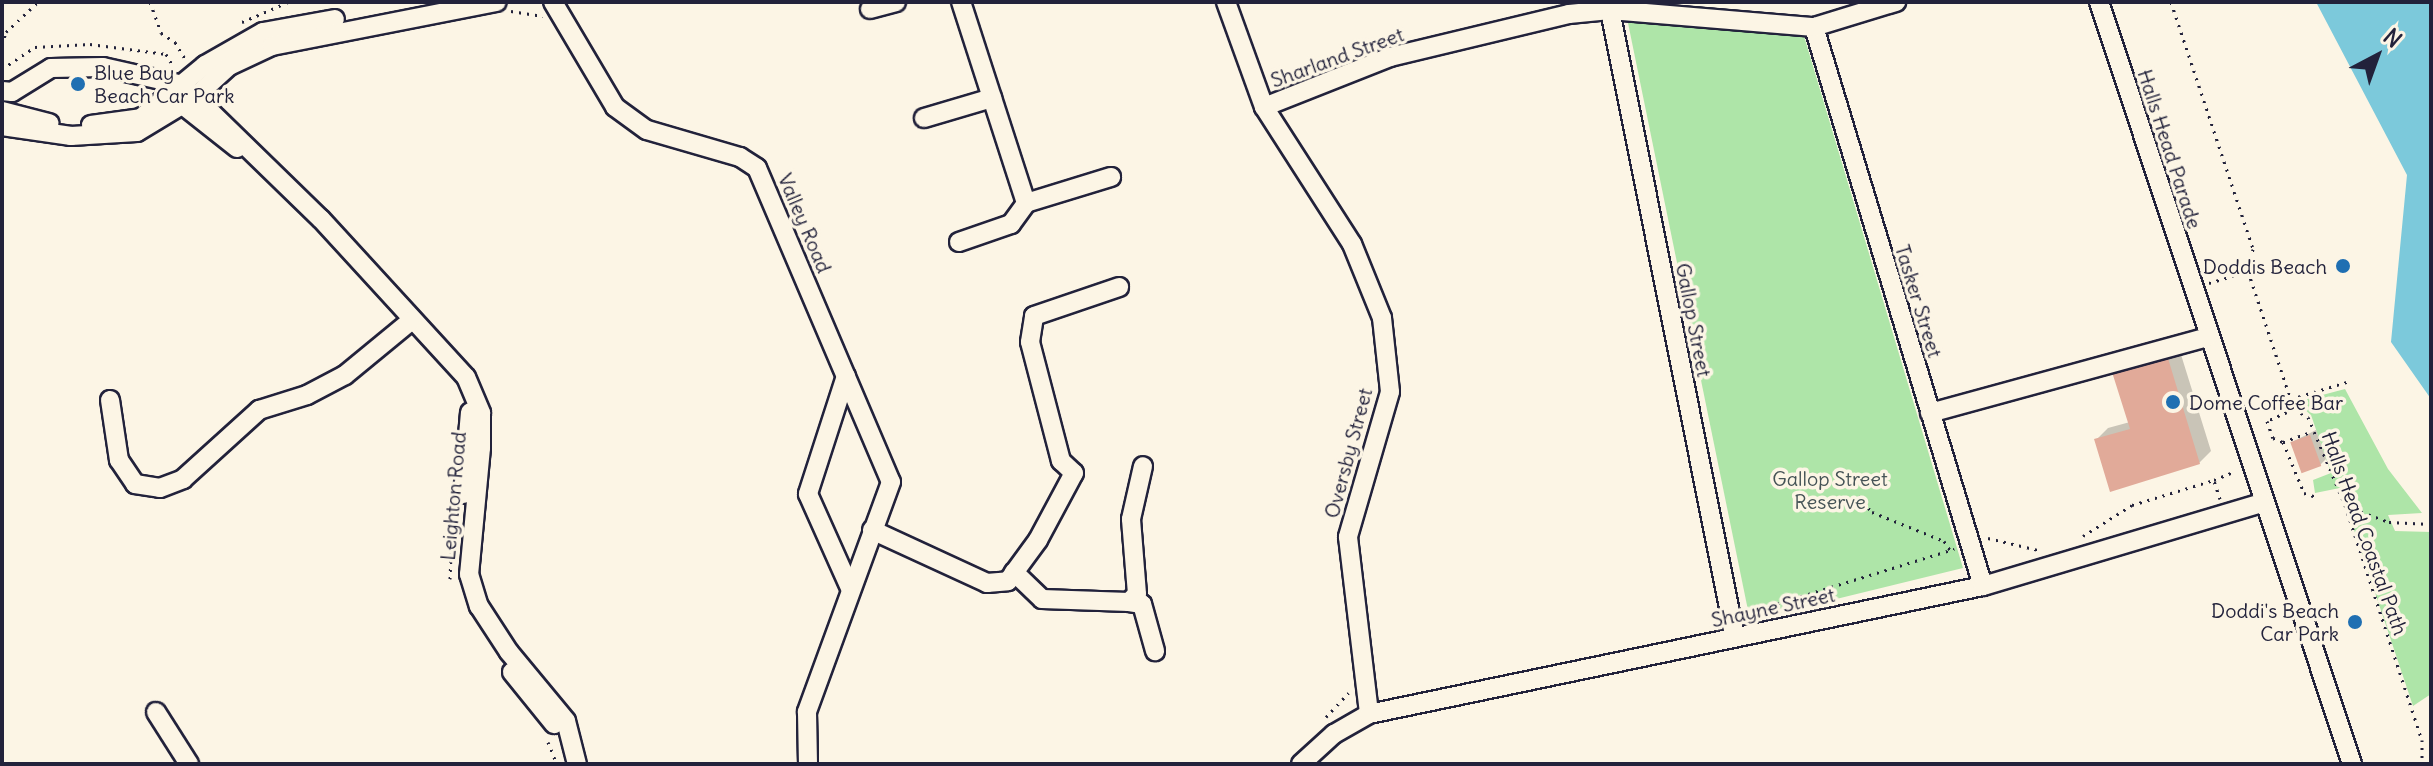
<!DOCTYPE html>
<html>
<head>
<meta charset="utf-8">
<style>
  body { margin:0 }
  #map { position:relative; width:2433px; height:766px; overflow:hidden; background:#fcf5e5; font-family:Delius,sans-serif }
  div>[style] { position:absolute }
  .green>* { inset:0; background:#aee5a8 }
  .water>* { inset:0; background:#7cc9db }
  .shadow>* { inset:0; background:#0003 }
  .building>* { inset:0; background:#e1aa99; transform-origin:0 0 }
  .path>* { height:3px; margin-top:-1.5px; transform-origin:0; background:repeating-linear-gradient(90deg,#22223b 0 2px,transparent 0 8px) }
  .roads { filter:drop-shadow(2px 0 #22223b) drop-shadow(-2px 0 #22223b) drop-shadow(0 2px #22223b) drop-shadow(0 -2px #22223b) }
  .minor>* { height:18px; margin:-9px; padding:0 9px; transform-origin:9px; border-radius:9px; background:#fcf5e5 }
  .dots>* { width:22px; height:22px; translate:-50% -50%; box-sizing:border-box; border:4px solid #fcf5e5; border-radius:50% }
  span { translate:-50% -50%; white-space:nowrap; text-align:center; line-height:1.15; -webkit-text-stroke:7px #fcf5e5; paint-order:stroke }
  .street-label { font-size:20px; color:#22223b }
  .poi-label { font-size:20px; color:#22223b }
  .left { translate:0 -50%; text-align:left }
  .right { translate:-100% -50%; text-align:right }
  .park-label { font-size:20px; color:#455356 }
  .frame { position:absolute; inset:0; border:4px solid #22223b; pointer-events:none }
  .north { position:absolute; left:2337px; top:16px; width:80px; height:80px; -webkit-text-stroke:6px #fcf5e5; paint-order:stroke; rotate:41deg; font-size:22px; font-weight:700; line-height:32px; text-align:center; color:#22223b }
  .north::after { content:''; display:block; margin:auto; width:28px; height:36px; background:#22223b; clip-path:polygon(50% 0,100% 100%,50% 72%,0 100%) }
</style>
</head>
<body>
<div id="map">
  <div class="green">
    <div style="clip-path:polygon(1627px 18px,1804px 36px,1963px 568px,1750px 620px)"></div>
    <div style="clip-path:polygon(2345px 389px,2388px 469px,2422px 513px,2388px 515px,2395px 531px,2431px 532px,2431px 694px,2413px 706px,2340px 488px,2315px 493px,2313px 480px,2331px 473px,2311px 415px,2296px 402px)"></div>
  </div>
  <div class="water">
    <div style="clip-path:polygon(2316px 2px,2431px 2px,2431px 399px,2391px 342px,2407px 175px)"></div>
  </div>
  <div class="shadow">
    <div style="clip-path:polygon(2178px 345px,2211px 451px,2199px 463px,2096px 440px,2108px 428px,2130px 422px,2115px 372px)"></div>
    <div style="clip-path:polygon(2316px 430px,2326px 459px,2320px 465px,2292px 442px)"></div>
  </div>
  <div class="building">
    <div style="clip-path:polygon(2167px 355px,2200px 464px,2110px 492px,2094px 439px,2130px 429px,2112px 372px)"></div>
    <div style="left:2310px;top:435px;width:33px;height:21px;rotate:70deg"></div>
  </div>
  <div class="path">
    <div style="left:150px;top:2px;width:33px;rotate:70deg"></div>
    <div style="left:161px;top:33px;width:17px;rotate:33deg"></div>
    <div style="left:175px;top:42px;width:21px;rotate:59deg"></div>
    <div style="left:2171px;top:2px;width:260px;rotate:71.6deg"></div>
    <div style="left:2253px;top:249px;width:23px;rotate:103deg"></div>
    <div style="left:2248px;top:271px;width:145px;rotate:71.6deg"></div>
    <div style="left:2294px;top:409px;width:16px;rotate:30deg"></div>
    <div style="left:2308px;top:417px;width:95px;rotate:67.2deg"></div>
    <div style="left:2345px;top:505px;width:247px;rotate:71.9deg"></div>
    <div style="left:2422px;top:740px;width:24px;rotate:90deg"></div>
    <div style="left:511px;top:11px;width:32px;rotate:9deg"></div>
    <div style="left:242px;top:22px;width:50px;rotate:-23.5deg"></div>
    <div style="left:2px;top:45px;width:14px;rotate:-73deg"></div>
    <div style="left:6px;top:32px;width:44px;rotate:-43.2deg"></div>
    <div style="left:2px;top:69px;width:40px;rotate:-34deg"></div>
    <div style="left:35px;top:47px;width:55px;rotate:-3.1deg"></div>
    <div style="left:90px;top:44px;width:77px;rotate:7.5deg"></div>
    <div style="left:166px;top:54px;width:12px;rotate:59deg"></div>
    <div style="left:2209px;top:283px;width:41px;rotate:-17.1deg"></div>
    <div style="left:2291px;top:399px;width:62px;rotate:-17deg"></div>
    <div style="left:2294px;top:409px;width:30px;rotate:156deg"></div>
    <div style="left:2267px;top:421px;width:18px;rotate:71deg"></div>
    <div style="left:2273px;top:438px;width:11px;rotate:22deg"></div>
    <div style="left:2283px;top:442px;width:32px;rotate:-20deg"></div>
    <div style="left:2283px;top:442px;width:55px;rotate:67.6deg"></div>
    <div style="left:2304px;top:493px;width:13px;rotate:18deg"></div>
    <div style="left:1858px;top:496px;width:21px;rotate:49deg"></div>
    <div style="left:1872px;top:512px;width:78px;rotate:21.9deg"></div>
    <div style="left:1944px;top:541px;width:11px;rotate:56deg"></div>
    <div style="left:2220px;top:499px;width:20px;rotate:-108deg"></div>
    <div style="left:2214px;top:480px;width:23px;rotate:-23deg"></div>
    <div style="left:2346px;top:506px;width:46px;rotate:20.4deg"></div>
    <div style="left:2389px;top:522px;width:42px;rotate:2.7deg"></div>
    <div style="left:2083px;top:536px;width:58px;rotate:-32.3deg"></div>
    <div style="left:2132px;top:505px;width:86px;rotate:-17deg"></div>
    <div style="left:1988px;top:538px;width:51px;rotate:13.5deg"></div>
    <div style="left:450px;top:579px;width:72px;rotate:-87.6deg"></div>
    <div style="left:1747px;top:613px;width:217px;rotate:-17.2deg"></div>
    <div style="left:1326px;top:717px;width:33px;rotate:-47deg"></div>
    <div style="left:548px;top:742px;width:24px;rotate:68deg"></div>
  </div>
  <div class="roads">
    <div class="minor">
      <div style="left:553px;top:2px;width:122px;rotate:59.4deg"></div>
      <div style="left:615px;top:107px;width:39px;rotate:36deg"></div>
      <div style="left:647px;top:130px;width:97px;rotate:16.2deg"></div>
      <div style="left:740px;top:157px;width:20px;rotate:33deg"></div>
      <div style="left:757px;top:168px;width:341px;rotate:66.9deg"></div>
      <div style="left:891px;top:482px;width:245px;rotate:110.1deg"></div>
      <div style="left:807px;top:712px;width:52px;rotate:88.9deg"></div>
      <div style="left:1226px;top:2px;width:112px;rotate:70.1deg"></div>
      <div style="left:1264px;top:107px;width:163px;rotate:57.3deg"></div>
      <div style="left:1352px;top:244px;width:80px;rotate:67.9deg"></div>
      <div style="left:1382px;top:318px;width:74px;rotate:83.8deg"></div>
      <div style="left:1390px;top:392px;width:151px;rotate:106.2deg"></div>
      <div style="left:1348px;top:537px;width:178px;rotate:83.2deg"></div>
      <div style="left:2099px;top:2px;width:803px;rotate:71.63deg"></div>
      <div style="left:870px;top:9px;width:27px;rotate:-15deg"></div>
      <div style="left:1610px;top:10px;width:640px;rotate:78.74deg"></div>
      <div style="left:1814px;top:27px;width:584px;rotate:73.18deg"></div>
      <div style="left:2px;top:91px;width:10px;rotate:6deg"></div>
      <div style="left:12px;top:92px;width:46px;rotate:-31.6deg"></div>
      <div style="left:51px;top:68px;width:52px;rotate:-1.1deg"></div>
      <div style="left:103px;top:67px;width:82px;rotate:12.7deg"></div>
      <div style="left:183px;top:85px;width:192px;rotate:44.2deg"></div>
      <div style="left:321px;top:219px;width:214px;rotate:47.5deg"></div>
      <div style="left:466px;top:377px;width:39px;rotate:67deg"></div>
      <div style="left:481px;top:413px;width:35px;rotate:90deg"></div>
      <div style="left:481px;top:448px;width:127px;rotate:95.4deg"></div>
      <div style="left:469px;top:574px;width:34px;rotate:73deg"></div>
      <div style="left:479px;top:606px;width:55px;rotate:56.9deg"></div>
      <div style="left:509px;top:652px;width:89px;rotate:50.4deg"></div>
      <div style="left:566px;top:721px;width:44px;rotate:75.7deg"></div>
      <div style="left:175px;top:99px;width:79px;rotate:38.3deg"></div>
      <div style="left:1264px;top:107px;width:136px;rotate:-21.6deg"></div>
      <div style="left:1390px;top:57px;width:184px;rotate:-13.5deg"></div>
      <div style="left:1569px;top:14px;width:41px;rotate:-5.6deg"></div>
      <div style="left:1610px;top:10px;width:205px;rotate:4.8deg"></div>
      <div style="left:1814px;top:27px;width:86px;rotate:-17deg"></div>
      <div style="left:2px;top:111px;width:49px;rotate:14.3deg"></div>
      <div style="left:924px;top:118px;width:71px;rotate:-16.4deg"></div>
      <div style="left:91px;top:125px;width:50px;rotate:-8deg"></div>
      <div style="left:141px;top:118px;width:83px;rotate:-39.6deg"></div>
      <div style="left:205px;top:65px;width:67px;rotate:-29.6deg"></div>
      <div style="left:263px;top:32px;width:73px;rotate:-10.2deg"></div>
      <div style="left:2px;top:126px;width:70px;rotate:8.2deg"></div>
      <div style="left:71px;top:136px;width:66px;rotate:-3.5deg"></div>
      <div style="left:137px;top:132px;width:68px;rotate:-31.1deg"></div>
      <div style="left:195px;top:97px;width:46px;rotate:-42.4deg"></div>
      <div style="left:229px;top:66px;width:47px;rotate:-24.9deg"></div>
      <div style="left:272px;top:46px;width:229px;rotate:-11.1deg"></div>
      <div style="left:1026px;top:203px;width:89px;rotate:-17deg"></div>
      <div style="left:959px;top:242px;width:55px;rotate:-19.1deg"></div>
      <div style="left:1011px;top:224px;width:26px;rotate:-54deg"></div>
      <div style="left:1026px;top:203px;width:211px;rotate:-107.9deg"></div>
      <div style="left:846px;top:376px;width:124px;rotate:107.9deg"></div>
      <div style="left:808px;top:494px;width:103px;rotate:65.9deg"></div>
      <div style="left:110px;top:400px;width:61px;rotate:81.5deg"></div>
      <div style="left:119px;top:460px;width:29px;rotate:56deg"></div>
      <div style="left:135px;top:484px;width:25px;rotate:9deg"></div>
      <div style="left:160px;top:488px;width:25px;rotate:-21deg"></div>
      <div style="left:183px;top:479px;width:103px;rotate:-42.2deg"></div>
      <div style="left:259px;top:410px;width:50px;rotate:-17.4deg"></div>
      <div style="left:307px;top:395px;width:43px;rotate:-27.8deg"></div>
      <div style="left:345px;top:375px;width:87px;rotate:-39.4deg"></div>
      <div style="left:1930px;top:413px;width:288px;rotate:-15.3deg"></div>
      <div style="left:463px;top:494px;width:82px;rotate:-85.1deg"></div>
      <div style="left:872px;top:530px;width:127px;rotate:24.7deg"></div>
      <div style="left:987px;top:583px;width:21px;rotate:-5deg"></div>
      <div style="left:1008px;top:581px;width:51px;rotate:-53.8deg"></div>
      <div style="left:1038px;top:540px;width:76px;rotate:-61.8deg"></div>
      <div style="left:1074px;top:473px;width:18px;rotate:-137deg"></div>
      <div style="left:1061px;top:461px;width:123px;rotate:-104.6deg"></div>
      <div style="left:1030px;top:342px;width:26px;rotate:-81deg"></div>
      <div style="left:1034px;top:316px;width:90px;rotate:-18.8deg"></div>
      <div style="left:1014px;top:572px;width:39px;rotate:44deg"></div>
      <div style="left:1042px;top:599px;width:87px;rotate:2deg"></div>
      <div style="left:1129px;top:602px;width:11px;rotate:-45deg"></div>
      <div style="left:1137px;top:594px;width:75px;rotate:-94.6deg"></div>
      <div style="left:1131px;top:519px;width:54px;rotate:-77.2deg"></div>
      <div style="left:1129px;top:602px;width:13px;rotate:9deg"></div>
      <div style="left:1142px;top:604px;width:49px;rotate:74.5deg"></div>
      <div style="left:512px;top:672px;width:67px;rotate:51.1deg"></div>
      <div style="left:156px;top:712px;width:62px;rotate:57.6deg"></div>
      <div style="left:1301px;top:764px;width:45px;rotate:-42.3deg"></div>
      <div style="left:1334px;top:734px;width:40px;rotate:-29.7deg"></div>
      <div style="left:1369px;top:714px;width:627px;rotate:-11.78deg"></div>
      <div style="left:1983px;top:586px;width:291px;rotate:-16.6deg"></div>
    </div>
  </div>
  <div class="dots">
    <div style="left:78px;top:84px;background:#1f6fb2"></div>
    <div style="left:2343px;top:266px;background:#1f6fb2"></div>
    <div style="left:2173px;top:402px;background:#1f6fb2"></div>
    <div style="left:2355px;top:622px;background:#1f6fb2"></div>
  </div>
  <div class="street-label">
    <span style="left:1337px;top:57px;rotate:-20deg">Sharland Street</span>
    <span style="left:2170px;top:149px;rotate:72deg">Halls Head Parade</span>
    <span style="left:805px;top:223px;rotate:67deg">Valley Road</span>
    <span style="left:1919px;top:301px;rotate:73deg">Tasker Street</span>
    <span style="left:1694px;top:320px;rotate:79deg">Gallop Street</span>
    <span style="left:1348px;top:453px;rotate:-75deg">Oversby Street</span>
    <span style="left:453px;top:496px;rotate:-85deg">Leighton Road</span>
    <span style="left:2365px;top:533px;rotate:70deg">Halls Head Coastal Path</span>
    <span style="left:1773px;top:607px;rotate:-12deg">Shayne Street</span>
  </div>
  <div class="poi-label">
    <span class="left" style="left:94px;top:84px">Blue Bay<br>Beach Car Park</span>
    <span class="right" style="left:2327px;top:266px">Doddis Beach</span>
    <span class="left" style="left:2189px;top:402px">Dome Coffee Bar</span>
    <span class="right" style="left:2339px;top:622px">Doddi's Beach<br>Car Park</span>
  </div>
  <div class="park-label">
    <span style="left:1830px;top:490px">Gallop Street<br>Reserve</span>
  </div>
  <div class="frame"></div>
  <div class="north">N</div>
</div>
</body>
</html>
